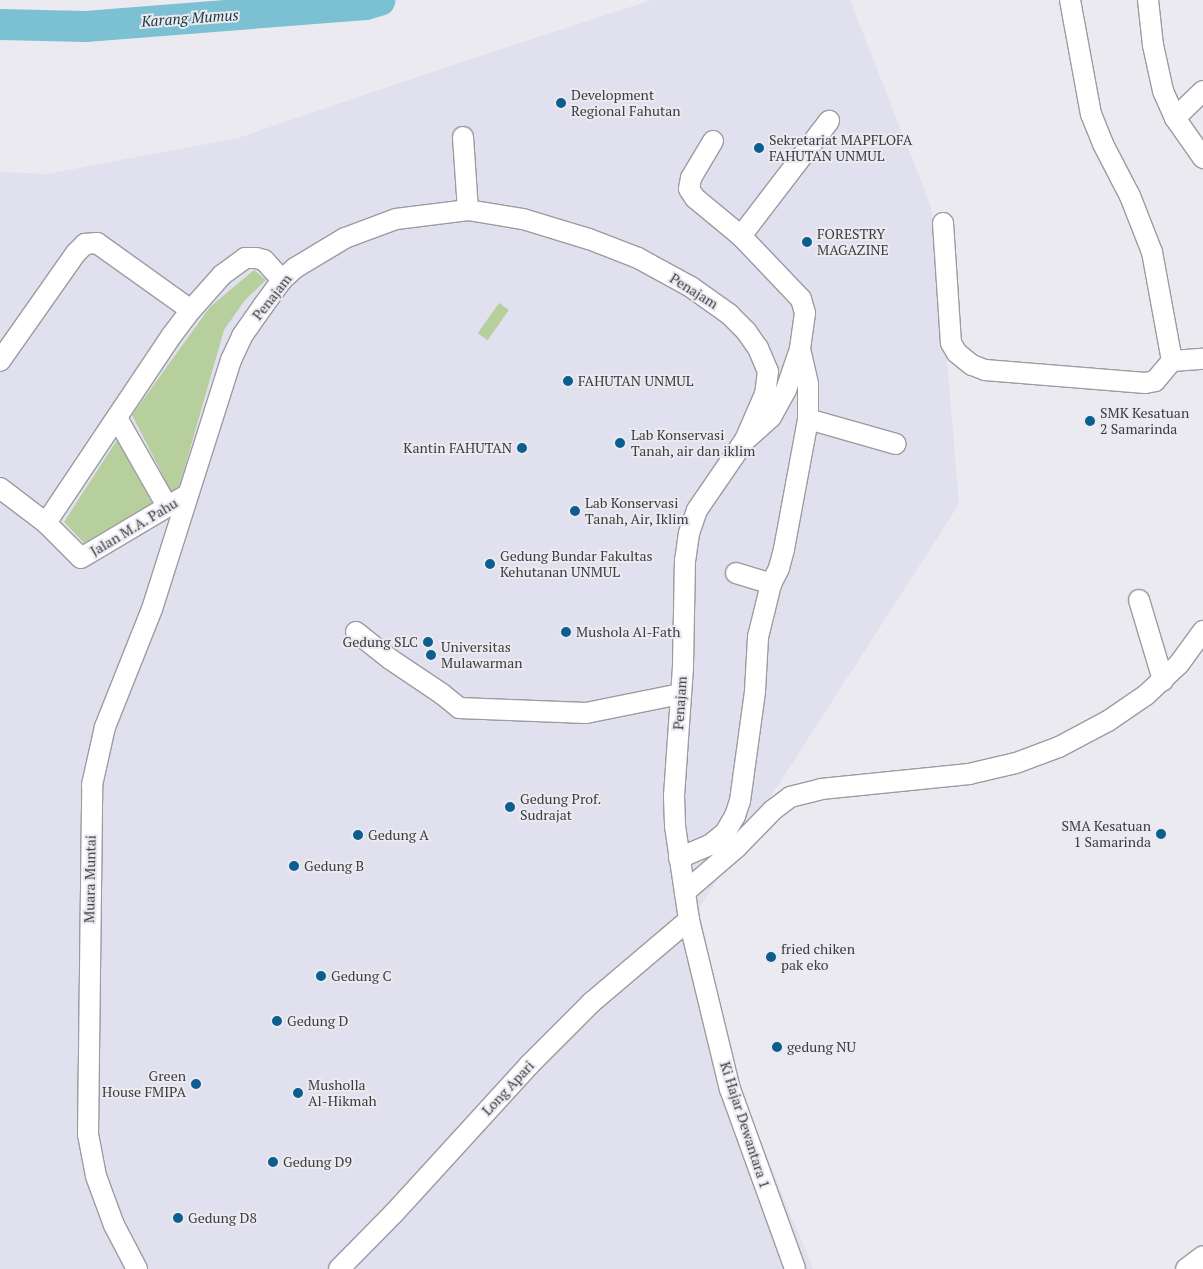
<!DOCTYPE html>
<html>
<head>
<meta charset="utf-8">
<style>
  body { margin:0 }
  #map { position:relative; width:1203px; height:1269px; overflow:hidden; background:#eaeaf0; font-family:"PT Serif",serif }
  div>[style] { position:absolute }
  .built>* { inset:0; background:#e0e0ee }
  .green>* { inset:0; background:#b7ce9d; transform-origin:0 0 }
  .river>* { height:31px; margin:-15.5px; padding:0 15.5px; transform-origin:15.5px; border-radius:15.5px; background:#7cc0d3 }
  .roads { filter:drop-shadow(1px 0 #9c9ba2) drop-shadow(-1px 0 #9c9ba2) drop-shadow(0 1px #9c9ba2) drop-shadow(0 -1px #9c9ba2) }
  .minor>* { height:20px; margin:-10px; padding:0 10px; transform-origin:10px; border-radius:10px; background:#fff }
  .dots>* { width:14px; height:14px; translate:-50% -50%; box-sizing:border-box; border:2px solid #eaeaf0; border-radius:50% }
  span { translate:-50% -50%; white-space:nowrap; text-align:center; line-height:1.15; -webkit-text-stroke:4px #eaeaf0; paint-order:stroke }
  .poi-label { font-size:14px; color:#3c3c3f }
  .left { translate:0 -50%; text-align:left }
  .right { translate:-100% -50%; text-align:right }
  .street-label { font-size:14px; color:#3c3c3f }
  .water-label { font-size:15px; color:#183941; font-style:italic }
</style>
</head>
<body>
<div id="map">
  <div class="built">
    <div style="clip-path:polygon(652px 0,850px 0,931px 207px,947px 361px,959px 504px,699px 908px,727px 1051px,763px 1147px,813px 1269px,0 1269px,0 172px,47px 174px,238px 138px,459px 63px)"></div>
  </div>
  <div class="green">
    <div style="clip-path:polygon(254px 270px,266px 280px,245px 300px,224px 330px,178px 491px,172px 493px,132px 415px,210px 307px)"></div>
    <div style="left:499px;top:303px;width:12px;height:37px;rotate:35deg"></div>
    <div style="clip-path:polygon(117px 440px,152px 503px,84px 543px,64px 522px)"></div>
  </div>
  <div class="river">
    <div style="left:0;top:24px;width:85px;rotate:1.3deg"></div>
    <div style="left:85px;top:26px;width:281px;rotate:-4.5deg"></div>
    <div style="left:365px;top:4px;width:15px;rotate:-16deg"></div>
  </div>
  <div class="roads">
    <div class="minor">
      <div style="left:1070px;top:0;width:116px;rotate:79.6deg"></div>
      <div style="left:1091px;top:114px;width:32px;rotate:68deg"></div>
      <div style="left:1103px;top:144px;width:59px;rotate:62.6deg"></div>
      <div style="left:1130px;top:196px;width:60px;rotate:68.6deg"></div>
      <div style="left:1152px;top:252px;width:111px;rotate:79.6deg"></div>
      <div style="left:1148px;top:0;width:45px;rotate:83.7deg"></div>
      <div style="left:1153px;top:45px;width:47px;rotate:77.7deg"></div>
      <div style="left:1163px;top:91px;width:30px;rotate:66deg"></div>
      <div style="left:1175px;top:118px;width:49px;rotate:55deg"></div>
      <div style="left:1175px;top:118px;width:39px;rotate:-44deg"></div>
      <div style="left:463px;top:137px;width:73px;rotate:86.1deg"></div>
      <div style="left:713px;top:141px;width:43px;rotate:120.7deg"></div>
      <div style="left:691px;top:178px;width:11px;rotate:100deg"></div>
      <div style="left:689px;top:189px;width:11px;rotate:56deg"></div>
      <div style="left:695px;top:198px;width:60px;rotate:39.6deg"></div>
      <div style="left:741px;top:236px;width:87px;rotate:46.4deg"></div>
      <div style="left:801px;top:299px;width:15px;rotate:74deg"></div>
      <div style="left:805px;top:313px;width:36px;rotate:98deg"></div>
      <div style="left:800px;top:349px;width:43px;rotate:108.9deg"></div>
      <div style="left:786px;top:390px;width:31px;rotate:119deg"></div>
      <div style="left:771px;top:417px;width:31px;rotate:138deg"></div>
      <div style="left:943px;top:223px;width:120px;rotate:86.2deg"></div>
      <div style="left:951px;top:343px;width:12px;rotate:59deg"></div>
      <div style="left:957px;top:353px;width:19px;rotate:39deg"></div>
      <div style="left:972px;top:365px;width:14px;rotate:21deg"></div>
      <div style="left:985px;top:370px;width:161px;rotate:4.6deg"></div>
      <div style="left:1145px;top:383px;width:10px;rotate:-11deg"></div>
      <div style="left:1155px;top:381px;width:26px;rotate:-50deg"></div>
      <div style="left:1172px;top:361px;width:31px;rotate:-4deg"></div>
      <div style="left:741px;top:236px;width:145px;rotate:-52.6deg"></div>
      <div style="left:800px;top:349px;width:36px;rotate:77deg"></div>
      <div style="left:808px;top:384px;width:35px;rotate:90deg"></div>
      <div style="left:0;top:361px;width:132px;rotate:-54.9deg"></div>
      <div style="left:76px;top:253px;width:13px;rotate:-45deg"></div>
      <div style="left:85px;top:244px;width:12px;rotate:-5deg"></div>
      <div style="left:97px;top:243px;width:115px;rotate:35.5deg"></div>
      <div style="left:117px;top:418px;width:101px;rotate:60.4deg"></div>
      <div style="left:0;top:488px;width:58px;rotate:37.3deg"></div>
      <div style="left:46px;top:523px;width:49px;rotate:45deg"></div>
      <div style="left:81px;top:558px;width:123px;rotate:-30.7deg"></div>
      <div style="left:46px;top:523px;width:226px;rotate:-56.2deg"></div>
      <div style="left:172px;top:335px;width:31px;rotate:-53deg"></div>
      <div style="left:191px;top:310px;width:47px;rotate:-48.5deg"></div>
      <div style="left:222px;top:275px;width:29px;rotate:-36deg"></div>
      <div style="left:245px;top:258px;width:11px"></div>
      <div style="left:256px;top:258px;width:8px;rotate:14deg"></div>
      <div style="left:264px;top:260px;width:27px;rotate:48deg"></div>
      <div style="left:736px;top:573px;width:37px;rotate:17deg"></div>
      <div style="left:1139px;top:600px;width:84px;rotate:73.3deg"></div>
      <div style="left:356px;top:632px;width:43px;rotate:38.5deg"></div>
      <div style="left:390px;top:659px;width:63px;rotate:33.9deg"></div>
      <div style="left:442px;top:694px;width:22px;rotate:39deg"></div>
      <div style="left:459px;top:708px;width:127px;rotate:2.3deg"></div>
      <div style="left:586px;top:713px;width:96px;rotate:-11.4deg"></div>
      <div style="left:679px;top:858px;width:34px;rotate:-23deg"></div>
      <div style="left:710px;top:845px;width:19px;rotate:-39deg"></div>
      <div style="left:725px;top:833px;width:20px;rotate:-60deg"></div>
      <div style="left:735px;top:816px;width:16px;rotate:-72deg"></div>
      <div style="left:740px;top:801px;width:111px;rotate:-82.2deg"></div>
      <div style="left:755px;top:691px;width:54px;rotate:-86.8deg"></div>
      <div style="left:758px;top:637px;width:55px;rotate:-76.2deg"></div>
      <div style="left:771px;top:584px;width:18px;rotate:-63deg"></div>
      <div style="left:779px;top:568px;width:20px;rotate:-75deg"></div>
      <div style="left:784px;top:549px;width:132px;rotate:-79.5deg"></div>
      <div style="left:808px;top:419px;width:91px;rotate:15.9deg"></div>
      <div style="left:685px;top:892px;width:67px;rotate:-40.8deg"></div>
      <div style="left:736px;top:848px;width:53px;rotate:-45.8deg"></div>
      <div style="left:773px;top:810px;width:21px;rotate:-37deg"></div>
      <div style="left:790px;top:797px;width:32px;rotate:-14deg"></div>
      <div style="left:821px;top:789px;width:149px;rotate:-5.8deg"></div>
      <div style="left:969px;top:774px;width:48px;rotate:-13.2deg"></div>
      <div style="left:1016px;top:763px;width:46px;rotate:-20.4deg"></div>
      <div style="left:1059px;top:747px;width:55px;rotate:-28deg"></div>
      <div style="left:1108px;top:721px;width:46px;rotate:-34.4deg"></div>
      <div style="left:1146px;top:695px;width:45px;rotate:-43.2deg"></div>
      <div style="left:1179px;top:664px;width:41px;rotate:-54deg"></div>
      <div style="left:137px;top:1269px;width:50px;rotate:-117.6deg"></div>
      <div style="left:114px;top:1225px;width:52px;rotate:-110.2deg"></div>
      <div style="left:96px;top:1176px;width:43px;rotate:-100.8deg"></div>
      <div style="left:88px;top:1134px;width:349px;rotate:-89.3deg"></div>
      <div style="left:92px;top:785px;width:59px;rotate:-77.4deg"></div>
      <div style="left:105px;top:727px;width:127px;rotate:-68.3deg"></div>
      <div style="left:152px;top:609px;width:261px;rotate:-72.4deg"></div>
      <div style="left:231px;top:360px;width:26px;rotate:-65deg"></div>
      <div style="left:242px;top:336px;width:37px;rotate:-55deg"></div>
      <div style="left:263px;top:306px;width:32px;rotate:-54deg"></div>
      <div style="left:282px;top:280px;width:18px;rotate:-43deg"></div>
      <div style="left:295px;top:268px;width:58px;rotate:-31deg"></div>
      <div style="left:345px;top:238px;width:54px;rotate:-20.4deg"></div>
      <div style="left:396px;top:219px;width:73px;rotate:-7.1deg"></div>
      <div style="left:468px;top:210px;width:56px;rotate:9.3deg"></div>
      <div style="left:523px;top:219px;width:69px;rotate:16.9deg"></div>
      <div style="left:589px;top:239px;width:53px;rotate:21.2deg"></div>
      <div style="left:638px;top:258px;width:60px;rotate:28.7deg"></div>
      <div style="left:691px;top:287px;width:47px;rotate:35.4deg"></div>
      <div style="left:729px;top:314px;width:24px;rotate:45deg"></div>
      <div style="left:746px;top:331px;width:21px;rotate:55deg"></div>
      <div style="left:758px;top:348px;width:25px;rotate:67deg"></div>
      <div style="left:768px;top:371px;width:23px;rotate:97deg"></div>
      <div style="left:765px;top:394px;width:50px;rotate:113.5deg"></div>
      <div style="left:745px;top:440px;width:85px;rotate:124.4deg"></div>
      <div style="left:697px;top:510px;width:24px;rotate:109deg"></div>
      <div style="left:689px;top:533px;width:27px;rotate:98deg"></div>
      <div style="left:685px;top:560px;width:107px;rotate:91.1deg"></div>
      <div style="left:683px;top:667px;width:129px;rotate:94deg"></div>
      <div style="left:674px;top:796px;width:30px;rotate:88deg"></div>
      <div style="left:675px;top:826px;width:95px;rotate:81.5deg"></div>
      <div style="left:689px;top:920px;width:174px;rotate:76.4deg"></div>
      <div style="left:730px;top:1089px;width:191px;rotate:70.1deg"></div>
      <div style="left:339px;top:1269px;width:78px;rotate:-45.5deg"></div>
      <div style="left:394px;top:1213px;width:200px;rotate:-47.6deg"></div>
      <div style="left:529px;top:1065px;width:88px;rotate:-45deg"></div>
      <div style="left:591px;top:1003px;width:128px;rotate:-40.3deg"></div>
      <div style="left:1186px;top:1269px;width:21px;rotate:-37deg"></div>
    </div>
  </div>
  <div class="dots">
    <div style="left:561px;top:103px;background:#0c5d90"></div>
    <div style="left:759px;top:148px;background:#0c5d90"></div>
    <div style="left:807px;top:242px;background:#0c5d90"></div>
    <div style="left:568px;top:381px;background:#0c5d90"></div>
    <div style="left:1090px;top:421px;background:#0c5d90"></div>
    <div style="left:620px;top:443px;background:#0c5d90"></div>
    <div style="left:522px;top:448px;background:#0c5d90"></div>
    <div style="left:575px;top:511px;background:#0c5d90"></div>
    <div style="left:490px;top:564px;background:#0c5d90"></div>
    <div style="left:566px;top:632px;background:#0c5d90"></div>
    <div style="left:428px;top:642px;background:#0c5d90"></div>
    <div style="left:431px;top:655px;background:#0c5d90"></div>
    <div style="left:510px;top:807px;background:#0c5d90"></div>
    <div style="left:1161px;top:834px;background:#0c5d90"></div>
    <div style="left:358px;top:835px;background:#0c5d90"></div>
    <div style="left:294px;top:866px;background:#0c5d90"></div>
    <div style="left:771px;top:957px;background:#0c5d90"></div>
    <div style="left:321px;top:976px;background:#0c5d90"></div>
    <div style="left:277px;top:1021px;background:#0c5d90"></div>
    <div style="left:777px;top:1047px;background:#0c5d90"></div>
    <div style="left:196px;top:1084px;background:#0c5d90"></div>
    <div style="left:298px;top:1093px;background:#0c5d90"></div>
    <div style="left:273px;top:1162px;background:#0c5d90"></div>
    <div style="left:178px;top:1218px;background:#0c5d90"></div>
  </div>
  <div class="poi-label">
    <span class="left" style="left:571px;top:103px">Development<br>Regional Fahutan</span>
    <span class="left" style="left:769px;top:148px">Sekretariat MAPFLOFA<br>FAHUTAN UNMUL</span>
    <span class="left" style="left:817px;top:242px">FORESTRY<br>MAGAZINE</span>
    <span class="left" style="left:578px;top:381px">FAHUTAN UNMUL</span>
    <span class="left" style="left:1100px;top:421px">SMK Kesatuan<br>2 Samarinda</span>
    <span class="left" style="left:631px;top:443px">Lab Konservasi<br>Tanah, air dan iklim</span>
    <span class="right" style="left:512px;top:448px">Kantin FAHUTAN</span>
    <span class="left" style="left:585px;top:511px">Lab Konservasi<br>Tanah, Air, Iklim</span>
    <span class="left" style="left:500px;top:564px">Gedung Bundar Fakultas<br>Kehutanan UNMUL</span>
    <span class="left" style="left:576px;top:632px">Mushola Al-Fath</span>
    <span class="right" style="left:418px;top:642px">Gedung SLC</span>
    <span class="left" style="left:441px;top:655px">Universitas<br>Mulawarman</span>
    <span class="left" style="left:520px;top:807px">Gedung Prof.<br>Sudrajat</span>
    <span class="right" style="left:1151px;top:834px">SMA Kesatuan<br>1 Samarinda</span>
    <span class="left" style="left:368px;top:835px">Gedung A</span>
    <span class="left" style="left:304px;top:866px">Gedung B</span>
    <span class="left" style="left:781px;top:957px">fried chiken<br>pak eko</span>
    <span class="left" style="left:331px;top:976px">Gedung C</span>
    <span class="left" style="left:287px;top:1021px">Gedung D</span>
    <span class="left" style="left:787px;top:1047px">gedung NU</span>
    <span class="right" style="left:186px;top:1084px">Green<br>House FMIPA</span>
    <span class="left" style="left:308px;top:1093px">Musholla<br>Al-Hikmah</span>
    <span class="left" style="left:283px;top:1162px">Gedung D9</span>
    <span class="left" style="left:188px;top:1218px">Gedung D8</span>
  </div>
  <div class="street-label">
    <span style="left:694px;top:291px;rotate:32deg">Penajam</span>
    <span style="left:272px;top:297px;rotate:-52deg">Penajam</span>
    <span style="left:134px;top:527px;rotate:-31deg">Jalan M.A. Pahu</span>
    <span style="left:680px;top:703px;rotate:-86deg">Penajam</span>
    <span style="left:90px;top:879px;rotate:-89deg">Muara Muntai</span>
    <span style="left:508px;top:1088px;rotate:-47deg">Long Apari</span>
    <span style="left:745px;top:1125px;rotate:72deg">Ki Hajar Dewantara 1</span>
  </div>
  <div class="water-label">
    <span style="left:190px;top:18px;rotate:-4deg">Karang Mumus</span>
  </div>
</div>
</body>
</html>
